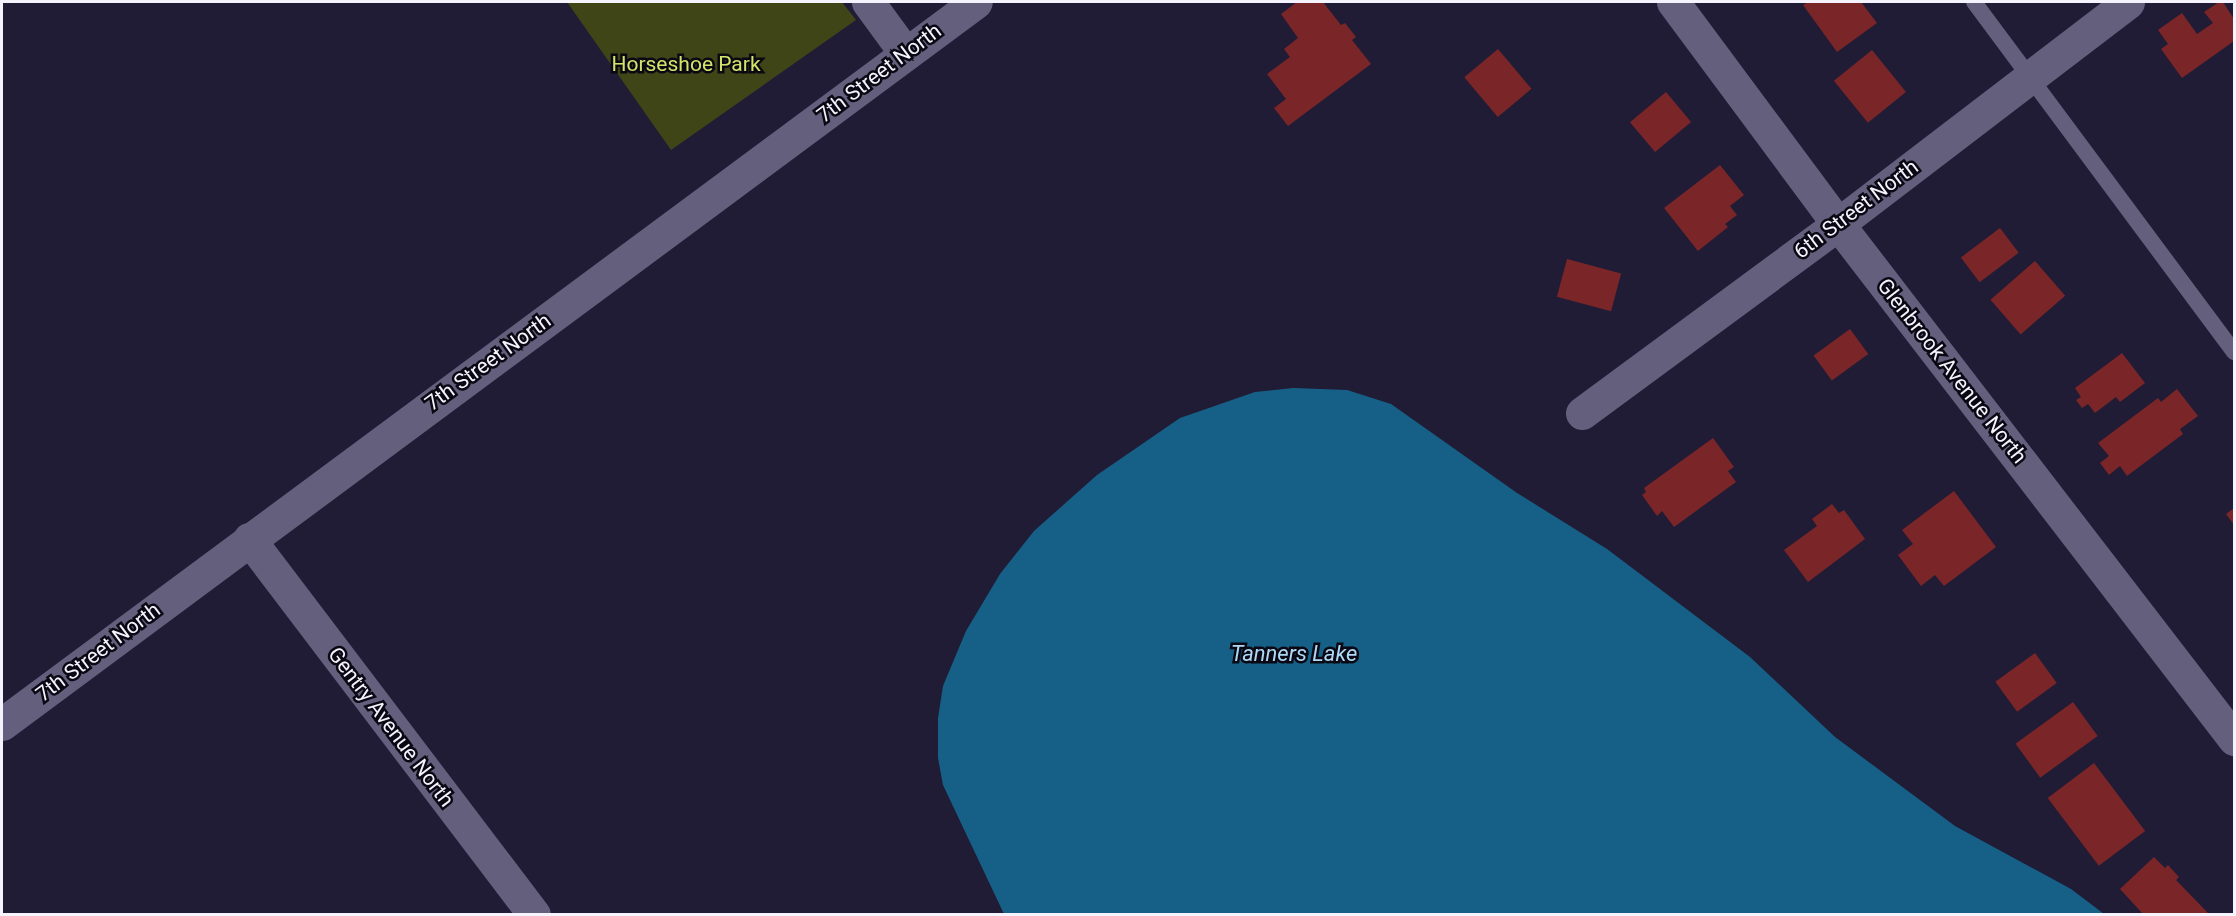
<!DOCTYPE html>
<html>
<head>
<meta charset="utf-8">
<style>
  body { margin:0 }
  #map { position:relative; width:2236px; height:916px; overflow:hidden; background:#211c35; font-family:Roboto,sans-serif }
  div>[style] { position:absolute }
  .green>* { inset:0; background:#3f4517 }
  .water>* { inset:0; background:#166088 }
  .building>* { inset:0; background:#7a2528; transform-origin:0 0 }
  .service>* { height:16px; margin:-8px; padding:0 8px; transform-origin:8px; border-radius:8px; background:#645f7d }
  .minor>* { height:33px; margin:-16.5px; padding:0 16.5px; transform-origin:16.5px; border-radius:16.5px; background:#645f7d }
  .tertiary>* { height:33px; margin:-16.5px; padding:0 16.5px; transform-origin:16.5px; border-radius:16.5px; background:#645f7d }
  span { translate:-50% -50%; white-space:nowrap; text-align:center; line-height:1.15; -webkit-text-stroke:5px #0a0813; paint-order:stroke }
  .park-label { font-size:21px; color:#d3e469 }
  .street-label { font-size:21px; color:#f5f3fe }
  .water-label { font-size:22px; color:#aed8f5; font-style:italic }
  .frame { position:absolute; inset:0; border:3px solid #f5f3fe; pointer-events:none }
</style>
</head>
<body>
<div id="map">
  <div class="green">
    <div style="clip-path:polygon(567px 2px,842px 2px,856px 20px,671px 150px)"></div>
  </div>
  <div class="water">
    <div style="clip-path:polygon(1293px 388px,1347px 390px,1391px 404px,1517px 493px,1607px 549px,1750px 657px,1835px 737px,1955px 826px,2071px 889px,2104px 914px,1004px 914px,943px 785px,938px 758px,938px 718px,943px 686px,966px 631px,1000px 574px,1034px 531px,1097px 475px,1180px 418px,1255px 392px)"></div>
  </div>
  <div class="building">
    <div style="clip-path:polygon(1297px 2px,1323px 2px,1341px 25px,1345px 23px,1356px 37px,1352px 40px,1371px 64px,1288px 126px,1274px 108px,1286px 99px,1267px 74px,1290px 57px,1284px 49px,1298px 38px,1281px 14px)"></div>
    <div style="clip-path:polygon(1808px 2px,1861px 2px,1877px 23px,1837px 52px,1803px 5px)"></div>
    <div style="clip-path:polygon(2219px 2px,2223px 2px,2234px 19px,2234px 41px,2182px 78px,2161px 49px,2168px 44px,2158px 30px,2182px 13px,2197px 34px,2213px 23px,2204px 12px)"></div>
    <div style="left:1498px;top:49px;width:52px;height:44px;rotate:50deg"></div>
    <div style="left:1872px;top:50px;width:54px;height:49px;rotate:51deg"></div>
    <div style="left:1666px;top:92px;width:39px;height:47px;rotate:50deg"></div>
    <div style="clip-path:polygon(1720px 165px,1744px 195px,1730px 206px,1737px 215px,1725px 224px,1728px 227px,1698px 251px,1664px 208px)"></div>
    <div style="left:2000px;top:228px;width:31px;height:49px;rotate:53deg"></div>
    <div style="left:1567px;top:259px;width:56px;height:39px;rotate:15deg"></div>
    <div style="left:2035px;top:261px;width:46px;height:59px;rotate:49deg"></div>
    <div style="left:1850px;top:329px;width:31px;height:45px;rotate:54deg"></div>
    <div style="clip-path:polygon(2122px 353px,2145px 383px,2120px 402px,2116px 397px,2095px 413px,2088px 404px,2082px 408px,2076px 400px,2081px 397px,2075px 388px)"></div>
    <div style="clip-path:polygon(2177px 389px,2198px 416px,2180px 429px,2183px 434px,2127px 476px,2120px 466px,2109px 475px,2100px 463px,2109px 456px,2098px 443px,2158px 398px,2161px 402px)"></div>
    <div style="clip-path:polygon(1713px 438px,1734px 467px,1728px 471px,1736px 482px,1674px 527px,1662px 511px,1657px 516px,1642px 495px,1646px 492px,1644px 488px)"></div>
    <div style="clip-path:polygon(1954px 491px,1996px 547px,1944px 586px,1935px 575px,1921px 586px,1898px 555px,1913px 544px,1902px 530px)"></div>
    <div style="clip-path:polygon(1832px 504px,1839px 513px,1844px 510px,1865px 539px,1808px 582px,1784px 550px,1817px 526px,1812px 519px)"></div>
    <div style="clip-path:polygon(2234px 508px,2234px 525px,2226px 514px)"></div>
    <div style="left:2035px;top:653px;width:37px;height:49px;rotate:54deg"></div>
    <div style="left:2073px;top:702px;width:42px;height:71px;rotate:54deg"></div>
    <div style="left:2094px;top:763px;width:85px;height:58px;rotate:53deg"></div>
    <div style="clip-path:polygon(2154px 857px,2165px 868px,2168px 865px,2179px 877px,2176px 880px,2209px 914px,2143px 914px,2120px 889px)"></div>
  </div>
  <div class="service">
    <div style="left:1974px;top:2px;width:436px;rotate:53.4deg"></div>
  </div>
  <div class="minor">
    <div style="left:868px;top:2px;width:64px;rotate:53.8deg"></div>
    <div style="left:1673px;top:2px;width:277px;rotate:53.4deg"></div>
    <div style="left:1838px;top:224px;width:650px;rotate:52.44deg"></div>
    <div style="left:1582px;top:413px;width:318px;rotate:-36.4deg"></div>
    <div style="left:1838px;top:224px;width:365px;rotate:-37.4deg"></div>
    <div style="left:249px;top:539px;width:471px;rotate:52.8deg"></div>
  </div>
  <div class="tertiary">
    <div style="left:2px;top:724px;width:1212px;rotate:-36.55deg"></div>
  </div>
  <div class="park-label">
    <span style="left:686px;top:64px">Horseshoe Park</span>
  </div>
  <div class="street-label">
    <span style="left:879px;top:73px;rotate:-37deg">7th Street North</span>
    <span style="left:1856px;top:209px;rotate:-37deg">6th Street North</span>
    <span style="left:488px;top:362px;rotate:-36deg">7th Street North</span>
    <span style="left:1952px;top:371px;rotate:52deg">Glenbrook Avenue North</span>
    <span style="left:98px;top:652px;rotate:-37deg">7th Street North</span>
    <span style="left:391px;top:727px;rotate:53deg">Gentry Avenue North</span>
  </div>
  <div class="water-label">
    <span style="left:1294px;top:654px">Tanners Lake</span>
  </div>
  <div class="frame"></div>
</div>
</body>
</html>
